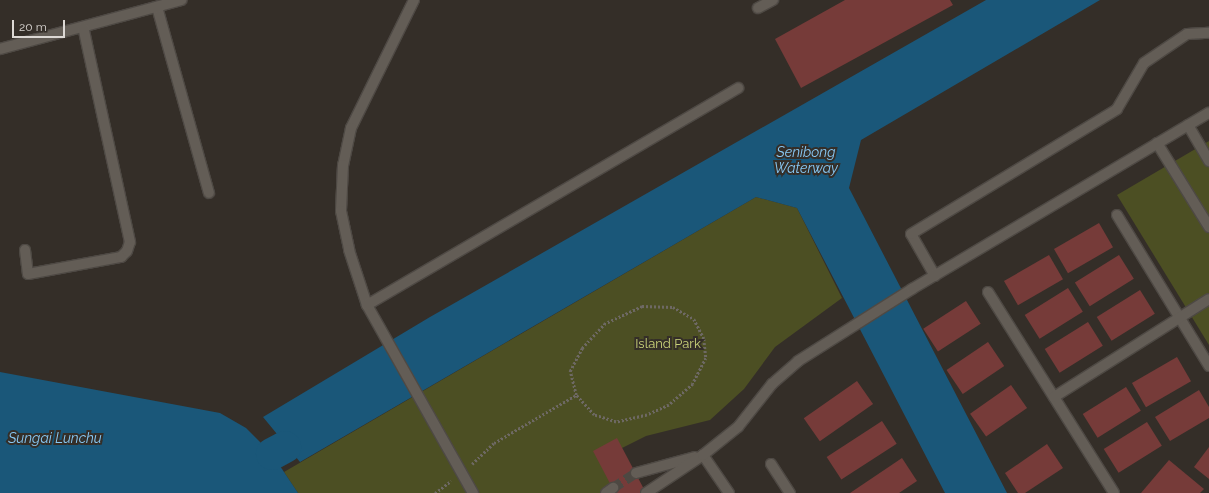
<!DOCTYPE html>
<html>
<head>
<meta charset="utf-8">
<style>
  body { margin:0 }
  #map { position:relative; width:1209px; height:493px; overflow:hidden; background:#342e28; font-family:Raleway,sans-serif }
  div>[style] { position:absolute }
  .green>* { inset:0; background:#4c4f23 }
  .water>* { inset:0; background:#1a5779 }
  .river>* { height:32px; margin:-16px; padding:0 16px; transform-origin:16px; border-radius:16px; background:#1a5779 }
  .building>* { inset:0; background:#763b39; transform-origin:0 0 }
  .minor-tunnel>* { height:10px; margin-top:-5px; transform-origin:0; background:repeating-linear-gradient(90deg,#4d4842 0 10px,transparent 0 15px) }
  .path>* { height:2.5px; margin-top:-1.25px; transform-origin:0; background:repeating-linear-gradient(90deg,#6e6964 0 2px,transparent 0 4px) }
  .roads { filter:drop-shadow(1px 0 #4e4944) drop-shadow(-1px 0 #4e4944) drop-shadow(0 1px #4e4944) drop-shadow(0 -1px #4e4944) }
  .minor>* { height:10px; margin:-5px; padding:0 5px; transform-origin:5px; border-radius:5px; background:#635d56 }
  span { translate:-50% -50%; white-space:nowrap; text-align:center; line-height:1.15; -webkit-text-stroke:4px #342e28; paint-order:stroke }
  .park-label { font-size:13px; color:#c9d178 }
  .water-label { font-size:14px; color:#89caf6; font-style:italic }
  .scale { position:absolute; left:12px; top:20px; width:53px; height:18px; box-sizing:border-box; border:2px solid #dcd8d4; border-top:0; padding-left:5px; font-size:12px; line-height:14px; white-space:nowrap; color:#dcd8d4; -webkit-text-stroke:3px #342e28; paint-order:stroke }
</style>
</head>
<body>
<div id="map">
  <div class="green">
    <div style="clip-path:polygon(1209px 141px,1209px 345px,1117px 195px)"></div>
    <div style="clip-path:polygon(756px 197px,797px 208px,842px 298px,775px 347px,744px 389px,710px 420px,646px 436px,616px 451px,642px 493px,298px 493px,284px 472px)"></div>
  </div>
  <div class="water">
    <div style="clip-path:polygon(986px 0,1100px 0,861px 140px,849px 188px,1007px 493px,945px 493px,797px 208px,756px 197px,300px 462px,263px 417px,430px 317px)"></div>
    <div style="clip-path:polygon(0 372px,220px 413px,246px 428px,272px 454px,298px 493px,0 493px)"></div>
  </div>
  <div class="river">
    <div style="left:272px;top:454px;width:15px;rotate:-28deg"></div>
  </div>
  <div class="building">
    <div style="clip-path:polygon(845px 0,950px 0,953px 5px,801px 88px,775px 39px)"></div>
    <div style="left:1099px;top:223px;width:28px;height:52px;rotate:60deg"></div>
    <div style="left:1049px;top:255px;width:28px;height:52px;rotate:60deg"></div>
    <div style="left:1119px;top:255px;width:28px;height:52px;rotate:58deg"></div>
    <div style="left:1068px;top:288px;width:28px;height:51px;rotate:58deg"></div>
    <div style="left:1140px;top:290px;width:28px;height:51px;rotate:58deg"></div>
    <div style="left:966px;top:301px;width:27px;height:51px;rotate:57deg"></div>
    <div style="left:1088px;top:322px;width:28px;height:51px;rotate:58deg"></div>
    <div style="left:988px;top:342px;width:29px;height:50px;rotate:56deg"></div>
    <div style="left:1177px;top:357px;width:28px;height:52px;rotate:60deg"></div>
    <div style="left:857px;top:381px;width:28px;height:65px;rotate:55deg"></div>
    <div style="left:1011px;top:385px;width:28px;height:50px;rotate:55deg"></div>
    <div style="left:1126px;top:387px;width:28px;height:51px;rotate:58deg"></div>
    <div style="clip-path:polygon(1199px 390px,1209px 407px,1209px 418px,1170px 441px,1155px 417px)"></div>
    <div style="left:882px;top:421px;width:27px;height:66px;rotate:57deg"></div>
    <div style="left:1147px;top:422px;width:28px;height:51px;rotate:58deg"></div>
    <div style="clip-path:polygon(617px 438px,646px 493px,615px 493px,593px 451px)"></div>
    <div style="clip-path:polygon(1047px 444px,1063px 468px,1025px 493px,1018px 493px,1005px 473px)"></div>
    <div style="clip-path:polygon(1209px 447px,1209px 479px,1194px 467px)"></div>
    <div style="clip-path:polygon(902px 458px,917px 481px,899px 493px,850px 493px)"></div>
    <div style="clip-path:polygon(1169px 460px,1204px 489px,1200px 493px,1141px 493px)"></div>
  </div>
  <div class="minor-tunnel">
    <div style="left:613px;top:488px;width:27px;rotate:-33deg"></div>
  </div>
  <div class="path">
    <div style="left:472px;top:464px;width:30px;rotate:-44deg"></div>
    <div style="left:494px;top:443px;width:95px;rotate:-30.3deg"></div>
    <div style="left:576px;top:395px;width:25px;rotate:-104deg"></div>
    <div style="left:570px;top:371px;width:26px;rotate:-62deg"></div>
    <div style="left:582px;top:348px;width:33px;rotate:-47deg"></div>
    <div style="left:604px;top:324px;width:42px;rotate:-25.3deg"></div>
    <div style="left:642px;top:306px;width:31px;rotate:2deg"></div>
    <div style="left:673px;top:307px;width:24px;rotate:30deg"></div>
    <div style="left:694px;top:319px;width:22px;rotate:63deg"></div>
    <div style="left:704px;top:339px;width:19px;rotate:84deg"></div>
    <div style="left:706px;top:358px;width:29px;rotate:117deg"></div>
    <div style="left:693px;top:384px;width:32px;rotate:139deg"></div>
    <div style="left:669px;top:405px;width:24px;rotate:156deg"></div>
    <div style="left:647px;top:415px;width:32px;rotate:167deg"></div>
    <div style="left:616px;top:422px;width:23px;rotate:-162deg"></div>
    <div style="left:594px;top:415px;width:27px;rotate:-132deg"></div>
    <div style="left:435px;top:493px;width:20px;rotate:-37deg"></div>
  </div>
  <div class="roads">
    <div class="minor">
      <div style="left:414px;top:0;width:143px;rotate:116.2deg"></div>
      <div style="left:351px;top:128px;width:38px;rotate:102deg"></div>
      <div style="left:343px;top:165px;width:46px;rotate:92.5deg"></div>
      <div style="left:341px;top:211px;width:40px;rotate:78deg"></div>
      <div style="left:349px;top:250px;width:58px;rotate:71.9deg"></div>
      <div style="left:367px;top:305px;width:216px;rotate:60.6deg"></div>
      <div style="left:157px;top:7px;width:193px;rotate:74.4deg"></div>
      <div style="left:758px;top:8px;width:17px;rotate:-28deg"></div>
      <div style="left:0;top:49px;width:188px;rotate:-15.1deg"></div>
      <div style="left:1188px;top:125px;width:42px;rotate:59.7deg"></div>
      <div style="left:1157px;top:143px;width:99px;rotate:58.2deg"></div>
      <div style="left:1117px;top:215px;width:177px;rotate:58.6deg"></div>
      <div style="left:25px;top:250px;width:24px;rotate:83deg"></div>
      <div style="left:28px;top:274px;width:95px;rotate:-10.4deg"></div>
      <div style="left:121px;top:257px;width:8px;rotate:-45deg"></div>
      <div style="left:127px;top:251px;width:9px;rotate:-72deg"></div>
      <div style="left:130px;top:242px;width:220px;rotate:-102.3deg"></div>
      <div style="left:935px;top:276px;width:48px;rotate:-119.7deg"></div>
      <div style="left:911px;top:234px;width:241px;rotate:-31.2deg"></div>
      <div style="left:1117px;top:109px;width:53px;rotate:-59.6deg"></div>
      <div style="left:1144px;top:63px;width:52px;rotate:-34deg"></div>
      <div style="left:1187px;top:34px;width:22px;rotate:-3deg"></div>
      <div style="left:988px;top:292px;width:237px;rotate:57.9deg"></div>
      <div style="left:367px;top:305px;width:430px;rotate:-30.3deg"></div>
      <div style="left:1054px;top:397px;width:183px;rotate:-32.3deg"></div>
      <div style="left:703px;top:455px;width:46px;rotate:55.6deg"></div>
      <div style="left:771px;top:464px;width:35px;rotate:57deg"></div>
      <div style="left:636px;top:473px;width:61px;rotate:-15.2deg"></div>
      <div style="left:606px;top:493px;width:9px;rotate:-36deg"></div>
      <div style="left:646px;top:493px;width:69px;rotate:-33.7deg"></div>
      <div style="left:703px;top:455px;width:45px;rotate:-38.7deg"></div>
      <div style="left:738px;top:427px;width:55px;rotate:-51.7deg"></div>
      <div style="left:772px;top:384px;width:35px;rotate:-41deg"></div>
      <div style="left:798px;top:361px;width:135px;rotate:-32.3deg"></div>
      <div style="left:912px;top:289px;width:345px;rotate:-30.7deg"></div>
    </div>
  </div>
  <div class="park-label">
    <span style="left:668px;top:344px">Island Park</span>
  </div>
  <div class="water-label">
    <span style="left:806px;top:160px">Senibong<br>Waterway</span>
    <span style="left:55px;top:438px">Sungai Lunchu</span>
  </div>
  <div class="scale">20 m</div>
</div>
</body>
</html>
